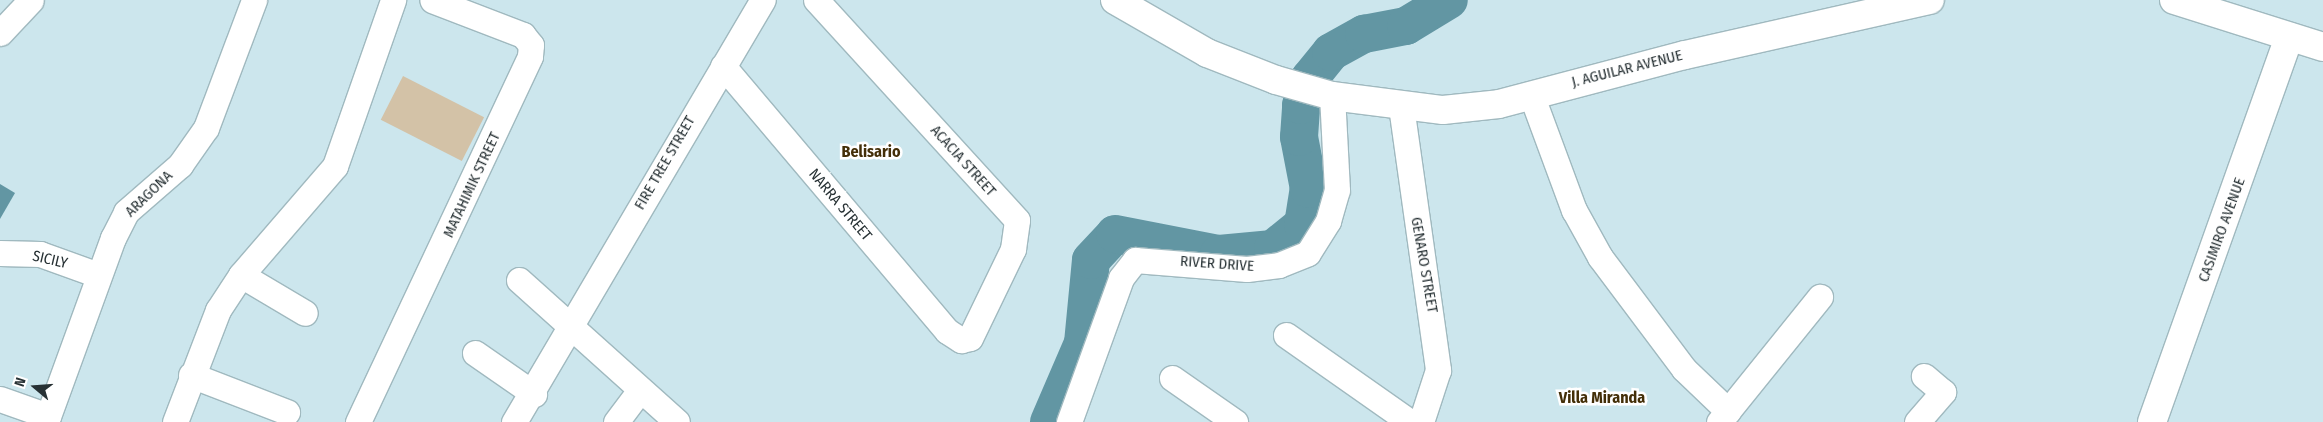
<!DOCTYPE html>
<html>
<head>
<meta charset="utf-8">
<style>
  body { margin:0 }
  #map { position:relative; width:2323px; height:422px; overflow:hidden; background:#cce6ed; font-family:"Fira Sans Condensed",sans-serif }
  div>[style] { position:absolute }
  .green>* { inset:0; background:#d3c2a7; transform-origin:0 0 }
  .water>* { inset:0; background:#6296a3 }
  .river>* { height:38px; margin:-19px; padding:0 19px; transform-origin:19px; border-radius:19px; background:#6296a3 }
  .roads { filter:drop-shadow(1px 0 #a0b9bf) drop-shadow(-1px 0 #a0b9bf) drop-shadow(0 1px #a0b9bf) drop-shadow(0 -1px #a0b9bf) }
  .street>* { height:25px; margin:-12.5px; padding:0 12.5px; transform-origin:12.5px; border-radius:12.5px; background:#fff }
  .secondary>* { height:28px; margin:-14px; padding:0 14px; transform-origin:14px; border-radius:14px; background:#fff }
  span { translate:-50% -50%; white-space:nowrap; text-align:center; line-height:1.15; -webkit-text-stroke:5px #fff; paint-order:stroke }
  .street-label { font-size:15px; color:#273134 }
  .neighbourhood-label { font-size:16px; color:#432e07; font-weight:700 }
  .north { position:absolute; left:10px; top:362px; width:50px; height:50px; -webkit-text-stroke:4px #fff; paint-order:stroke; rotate:288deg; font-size:14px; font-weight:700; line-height:20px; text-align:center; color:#273134 }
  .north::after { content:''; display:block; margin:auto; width:18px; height:22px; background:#273134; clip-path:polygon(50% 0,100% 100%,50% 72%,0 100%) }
</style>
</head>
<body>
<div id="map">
  <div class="green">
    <div style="left:403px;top:76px;width:91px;height:49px;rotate:27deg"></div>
  </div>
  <div class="water">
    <div style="clip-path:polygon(0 184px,15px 193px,0 219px)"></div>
  </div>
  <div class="river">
    <div style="left:1049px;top:422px;width:86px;rotate:-66.7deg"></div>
    <div style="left:1083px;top:343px;width:83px;rotate:-84.5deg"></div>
    <div style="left:1091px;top:260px;width:35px;rotate:-47deg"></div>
    <div style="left:1115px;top:234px;width:106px;rotate:10.9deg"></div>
    <div style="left:1219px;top:254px;width:54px;rotate:-5.3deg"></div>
    <div style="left:1273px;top:249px;width:38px;rotate:-39deg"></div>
    <div style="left:1303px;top:225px;width:36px;rotate:-81deg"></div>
    <div style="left:1309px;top:189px;width:53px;rotate:-100.9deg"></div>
    <div style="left:1299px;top:137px;width:32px;rotate:-86deg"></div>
    <div style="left:1301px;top:105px;width:28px;rotate:-72deg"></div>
    <div style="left:1310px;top:78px;width:33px;rotate:-51deg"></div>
    <div style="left:1331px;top:52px;width:38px;rotate:-29deg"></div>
    <div style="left:1364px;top:34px;width:43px;rotate:-10.8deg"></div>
    <div style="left:1406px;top:26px;width:50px;rotate:-31.2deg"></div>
  </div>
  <div class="roads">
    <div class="street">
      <div style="left:0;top:33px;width:45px;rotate:-46.8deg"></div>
      <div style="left:723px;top:66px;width:347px;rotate:49.8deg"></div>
      <div style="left:947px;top:331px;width:17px;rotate:33deg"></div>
      <div style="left:961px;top:340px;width:9px;rotate:-13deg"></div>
      <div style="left:970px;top:338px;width:99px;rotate:-64.2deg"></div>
      <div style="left:1013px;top:249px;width:29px;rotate:-82deg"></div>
      <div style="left:1017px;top:220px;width:298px;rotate:-132.4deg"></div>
      <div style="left:1531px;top:94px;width:124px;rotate:69.7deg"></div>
      <div style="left:1574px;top:210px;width:54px;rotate:61deg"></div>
      <div style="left:1600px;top:257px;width:140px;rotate:53.1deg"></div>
      <div style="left:1684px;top:369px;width:61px;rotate:43.7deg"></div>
      <div style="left:1401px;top:106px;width:267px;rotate:82deg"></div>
      <div style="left:1438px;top:370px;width:55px;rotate:108.1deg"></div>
      <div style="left:0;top:253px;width:40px;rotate:1.4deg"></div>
      <div style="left:40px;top:254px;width:62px;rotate:19.9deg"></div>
      <div style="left:241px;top:275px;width:74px;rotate:30.7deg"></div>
      <div style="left:519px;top:280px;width:212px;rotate:41.9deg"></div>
      <div style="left:1286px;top:335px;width:151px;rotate:35.1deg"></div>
      <div style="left:475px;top:353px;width:72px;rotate:34.8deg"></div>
      <div style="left:191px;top:375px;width:103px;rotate:21.1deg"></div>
      <div style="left:1172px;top:378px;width:77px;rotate:34.9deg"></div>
      <div style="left:0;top:399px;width:51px;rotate:19.5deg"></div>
      <div style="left:46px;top:422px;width:196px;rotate:-70deg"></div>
      <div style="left:113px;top:238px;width:29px;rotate:-63deg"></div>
      <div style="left:126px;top:212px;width:72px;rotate:-41deg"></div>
      <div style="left:180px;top:165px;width:45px;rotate:-54.9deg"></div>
      <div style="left:206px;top:128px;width:137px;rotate:-69.4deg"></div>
      <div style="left:175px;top:422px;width:120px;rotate:-69deg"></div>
      <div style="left:218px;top:310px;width:42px;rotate:-56.7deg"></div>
      <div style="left:241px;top:275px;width:144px;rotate:-49.2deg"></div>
      <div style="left:335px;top:166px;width:176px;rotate:-70.7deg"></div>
      <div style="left:358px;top:422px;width:404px;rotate:-64.8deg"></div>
      <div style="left:530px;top:56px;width:11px;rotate:-85deg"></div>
      <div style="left:531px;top:45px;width:13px;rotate:-129deg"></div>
      <div style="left:523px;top:35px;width:97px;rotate:-159deg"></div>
      <div style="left:514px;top:422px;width:490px;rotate:-59.5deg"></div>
      <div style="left:616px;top:422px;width:40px;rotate:-53deg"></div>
      <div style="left:1069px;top:422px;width:153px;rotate:-70.1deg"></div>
      <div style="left:1121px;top:278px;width:23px;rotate:-52deg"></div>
      <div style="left:1135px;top:260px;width:112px;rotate:4.6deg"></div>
      <div style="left:1247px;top:269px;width:32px;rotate:-7deg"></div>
      <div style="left:1279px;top:265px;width:31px;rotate:-22deg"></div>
      <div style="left:1308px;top:253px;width:38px;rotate:-58deg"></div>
      <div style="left:1328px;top:221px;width:32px;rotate:-74deg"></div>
      <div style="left:1337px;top:190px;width:94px;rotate:-93deg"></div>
      <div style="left:1719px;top:422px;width:161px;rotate:-51.1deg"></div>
      <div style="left:1917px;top:422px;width:40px;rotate:-49deg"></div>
      <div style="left:1943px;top:392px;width:25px;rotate:-140deg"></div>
    </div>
    <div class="secondary">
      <div style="left:1115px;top:0;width:106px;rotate:29.9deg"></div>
      <div style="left:1207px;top:53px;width:74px;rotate:21.4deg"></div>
      <div style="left:1276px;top:80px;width:58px;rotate:15.9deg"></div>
      <div style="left:1332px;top:96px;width:112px;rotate:7.2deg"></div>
      <div style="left:1443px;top:110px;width:56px;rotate:-6.1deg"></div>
      <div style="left:1499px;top:104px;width:192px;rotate:-14.8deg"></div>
      <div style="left:1685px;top:55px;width:251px;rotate:-12.7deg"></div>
      <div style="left:2174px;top:0;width:156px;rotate:17.5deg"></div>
      <div style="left:2152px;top:422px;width:409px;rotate:-70.4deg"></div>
    </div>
  </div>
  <div class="street-label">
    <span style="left:1627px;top:69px;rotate:-14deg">J. AGUILAR AVENUE</span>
    <span style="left:963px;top:161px;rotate:48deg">ACACIA STREET</span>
    <span style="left:665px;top:163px;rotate:-60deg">FIRE TREE STREET</span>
    <span style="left:472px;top:185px;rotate:-65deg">MATAHIMIK STREET</span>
    <span style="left:149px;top:194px;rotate:-44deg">ARAGONA</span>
    <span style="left:840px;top:205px;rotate:50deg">NARRA STREET</span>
    <span style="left:2222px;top:230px;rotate:-70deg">CASIMIRO AVENUE</span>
    <span style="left:50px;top:260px;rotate:13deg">SICILY</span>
    <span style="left:1217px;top:264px;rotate:4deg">RIVER DRIVE</span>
    <span style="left:1424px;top:265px;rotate:80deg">GENARO STREET</span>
  </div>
  <div class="neighbourhood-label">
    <span style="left:871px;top:152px">Belisario</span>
    <span style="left:1602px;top:398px">Villa Miranda</span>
  </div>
  <div class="north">N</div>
</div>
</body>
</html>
